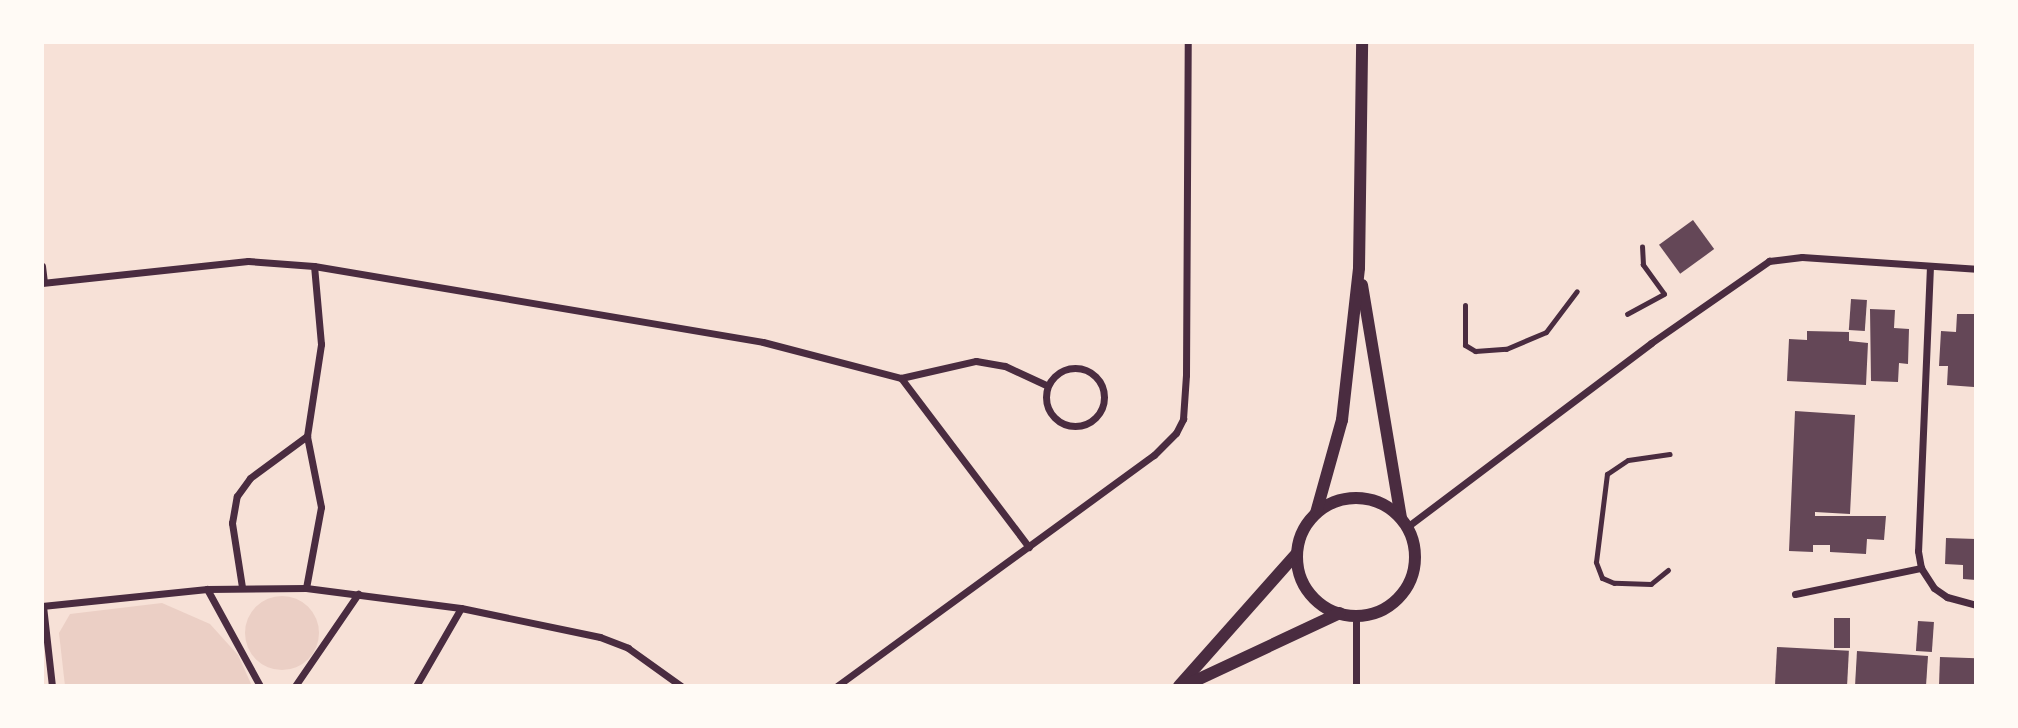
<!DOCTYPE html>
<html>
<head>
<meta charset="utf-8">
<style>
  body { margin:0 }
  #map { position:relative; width:2018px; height:728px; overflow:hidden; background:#f7e1d7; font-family:Helvetica,sans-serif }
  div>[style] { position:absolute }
  .green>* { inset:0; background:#ebcfc5 }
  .round { border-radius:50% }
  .building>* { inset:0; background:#644757; transform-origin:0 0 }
  .path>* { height:4.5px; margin:-2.25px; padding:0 2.25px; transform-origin:2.25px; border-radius:2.25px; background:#4a2c40 }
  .service>* { height:5px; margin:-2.5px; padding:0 2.5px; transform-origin:2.5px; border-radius:2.5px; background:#4a2c40 }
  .minor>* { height:7px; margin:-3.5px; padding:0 3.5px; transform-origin:3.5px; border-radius:3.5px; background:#4a2c40 }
  .minor>.ring { margin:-3.5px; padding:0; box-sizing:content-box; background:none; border:7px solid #4a2c40; border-radius:50% }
  .tertiary>* { height:12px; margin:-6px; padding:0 6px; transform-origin:6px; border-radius:6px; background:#4a2c40 }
  .tertiary>.ring { margin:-6px; padding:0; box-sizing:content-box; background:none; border:12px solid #4a2c40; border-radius:50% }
  span { translate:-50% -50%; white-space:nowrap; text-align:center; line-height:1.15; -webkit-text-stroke:7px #fffaf5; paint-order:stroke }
  .frame { position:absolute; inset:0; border:44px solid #fffaf5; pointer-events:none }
</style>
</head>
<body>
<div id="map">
  <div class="green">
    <div class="round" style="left:245px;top:596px;width:74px;height:74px"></div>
    <div style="clip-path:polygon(162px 603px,210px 624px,238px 655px,252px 686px,65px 686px,59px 633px,70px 614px)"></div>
  </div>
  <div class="building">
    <div style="left:1693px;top:220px;width:36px;height:42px;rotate:54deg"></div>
    <div style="left:1851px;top:299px;width:16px;height:31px;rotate:4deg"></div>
    <div style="clip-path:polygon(1870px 309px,1895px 310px,1894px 328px,1909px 329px,1908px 364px,1899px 363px,1898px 382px,1871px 381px)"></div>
    <div style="clip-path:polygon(1957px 314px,1976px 314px,1974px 387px,1947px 385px,1948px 366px,1939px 366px,1941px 331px,1956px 332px)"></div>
    <div style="clip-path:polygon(1807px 331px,1849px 332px,1849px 341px,1868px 343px,1866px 385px,1787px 381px,1789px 339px,1807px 340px)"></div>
    <div style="clip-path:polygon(1795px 411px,1855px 415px,1850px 514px,1815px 512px,1815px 516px,1886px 516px,1884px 540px,1867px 539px,1866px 554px,1830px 552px,1830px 545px,1813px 545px,1813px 552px,1789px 551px)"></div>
    <div style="clip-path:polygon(1946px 538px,1976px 539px,1976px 580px,1963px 579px,1963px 565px,1945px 564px)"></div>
    <div style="left:1834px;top:618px;width:16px;height:30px"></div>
    <div style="left:1918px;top:621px;width:16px;height:30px;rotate:4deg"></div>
    <div style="left:1777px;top:647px;width:72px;height:39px;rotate:3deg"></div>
    <div style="clip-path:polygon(1857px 651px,1928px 656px,1926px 686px,1855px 686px)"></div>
    <div style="left:1940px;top:657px;width:36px;height:29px;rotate:2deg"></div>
  </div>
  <div class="path">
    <div style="left:1627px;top:314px;width:42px;rotate:-28.4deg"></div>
    <div style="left:1664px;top:294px;width:36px;rotate:-126deg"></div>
    <div style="left:1643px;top:265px;width:18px;rotate:-93deg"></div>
  </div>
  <div class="service">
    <div style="left:1465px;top:305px;width:40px;rotate:90deg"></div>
    <div style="left:1465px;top:345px;width:12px;rotate:31deg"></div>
    <div style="left:1475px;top:351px;width:31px;rotate:-4deg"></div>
    <div style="left:1506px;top:349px;width:43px;rotate:-23deg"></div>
    <div style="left:1546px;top:332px;width:51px;rotate:-52.9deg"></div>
    <div style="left:1668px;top:570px;width:22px;rotate:141deg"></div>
    <div style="left:1651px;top:584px;width:37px;rotate:-178deg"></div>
    <div style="left:1614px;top:583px;width:13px;rotate:-157deg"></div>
    <div style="left:1602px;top:578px;width:17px;rotate:-111deg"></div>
    <div style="left:1596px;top:562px;width:89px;rotate:-82.9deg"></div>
    <div style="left:1607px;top:474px;width:25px;rotate:-34deg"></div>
    <div style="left:1628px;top:460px;width:42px;rotate:-8.1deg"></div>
  </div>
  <div class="minor">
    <div style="left:42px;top:266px;width:16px;rotate:83deg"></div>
    <div style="left:1930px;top:266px;width:285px;rotate:92.4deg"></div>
    <div style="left:1918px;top:551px;width:17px;rotate:80deg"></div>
    <div style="left:1921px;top:568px;width:24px;rotate:57deg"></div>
    <div style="left:1934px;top:588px;width:16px;rotate:35deg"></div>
    <div style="left:1947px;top:597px;width:30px;rotate:15deg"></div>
    <div style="left:42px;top:283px;width:207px;rotate:-6.1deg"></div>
    <div style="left:248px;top:261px;width:66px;rotate:4.3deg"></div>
    <div style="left:314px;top:266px;width:455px;rotate:9.6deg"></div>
    <div style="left:763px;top:342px;width:143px;rotate:14.6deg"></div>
    <div style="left:901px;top:378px;width:77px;rotate:-12.8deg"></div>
    <div style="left:976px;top:361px;width:29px;rotate:10deg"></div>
    <div style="left:1005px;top:366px;width:47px;rotate:24.9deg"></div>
    <div class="ring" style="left:1046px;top:368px;width:51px;height:51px"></div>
    <div style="left:901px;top:378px;width:212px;rotate:52.9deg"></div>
    <div style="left:1407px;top:527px;width:306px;rotate:-37deg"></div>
    <div style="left:1651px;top:343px;width:144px;rotate:-34.8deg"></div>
    <div style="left:1769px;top:261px;width:33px;rotate:-7deg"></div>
    <div style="left:1802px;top:257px;width:174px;rotate:3.9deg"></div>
    <div style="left:242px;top:587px;width:65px;rotate:-98.9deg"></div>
    <div style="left:232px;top:523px;width:27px;rotate:-80deg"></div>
    <div style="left:237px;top:496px;width:22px;rotate:-54deg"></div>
    <div style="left:250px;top:478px;width:71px;rotate:-36.4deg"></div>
    <div style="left:306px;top:588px;width:82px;rotate:-79.5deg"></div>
    <div style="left:321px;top:507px;width:72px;rotate:-101.2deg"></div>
    <div style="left:307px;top:436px;width:93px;rotate:-81.3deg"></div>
    <div style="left:321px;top:344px;width:78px;rotate:-95.1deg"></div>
    <div style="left:207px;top:589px;width:111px;rotate:61.3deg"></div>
    <div style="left:1795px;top:594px;width:129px;rotate:-11.7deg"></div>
    <div style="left:42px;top:606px;width:166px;rotate:-5.9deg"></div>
    <div style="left:207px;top:589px;width:99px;rotate:-0.6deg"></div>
    <div style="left:306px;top:588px;width:156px;rotate:7.4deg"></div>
    <div style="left:461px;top:608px;width:142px;rotate:11.8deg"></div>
    <div style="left:600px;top:637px;width:30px;rotate:21deg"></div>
    <div style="left:628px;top:648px;width:65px;rotate:35.6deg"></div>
    <div style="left:43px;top:606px;width:81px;rotate:83.6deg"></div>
    <div style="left:295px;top:686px;width:112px;rotate:-55.6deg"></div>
    <div style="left:416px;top:686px;width:90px;rotate:-60deg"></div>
    <div style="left:837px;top:686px;width:392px;rotate:-36.1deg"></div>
    <div style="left:1154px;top:455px;width:31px;rotate:-45deg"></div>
    <div style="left:1176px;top:433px;width:16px;rotate:-63deg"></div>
    <div style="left:1183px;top:419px;width:44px;rotate:-86.1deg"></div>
    <div style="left:1186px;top:375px;width:333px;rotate:-89.7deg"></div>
    <div style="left:1356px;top:686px;width:70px;rotate:-90deg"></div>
  </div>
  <div class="tertiary">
    <div style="left:1362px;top:285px;width:236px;rotate:80.5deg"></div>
    <div class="ring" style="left:1297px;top:498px;width:106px;height:106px"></div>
    <div style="left:1316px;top:513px;width:97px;rotate:-74.4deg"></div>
    <div style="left:1342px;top:420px;width:153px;rotate:-83.6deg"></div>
    <div style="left:1359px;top:268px;width:226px;rotate:-89.2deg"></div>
    <div style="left:1179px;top:686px;width:176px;rotate:-48.4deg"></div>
    <div style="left:1184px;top:686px;width:172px;rotate:-25.1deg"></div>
  </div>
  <div class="frame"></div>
</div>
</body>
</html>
